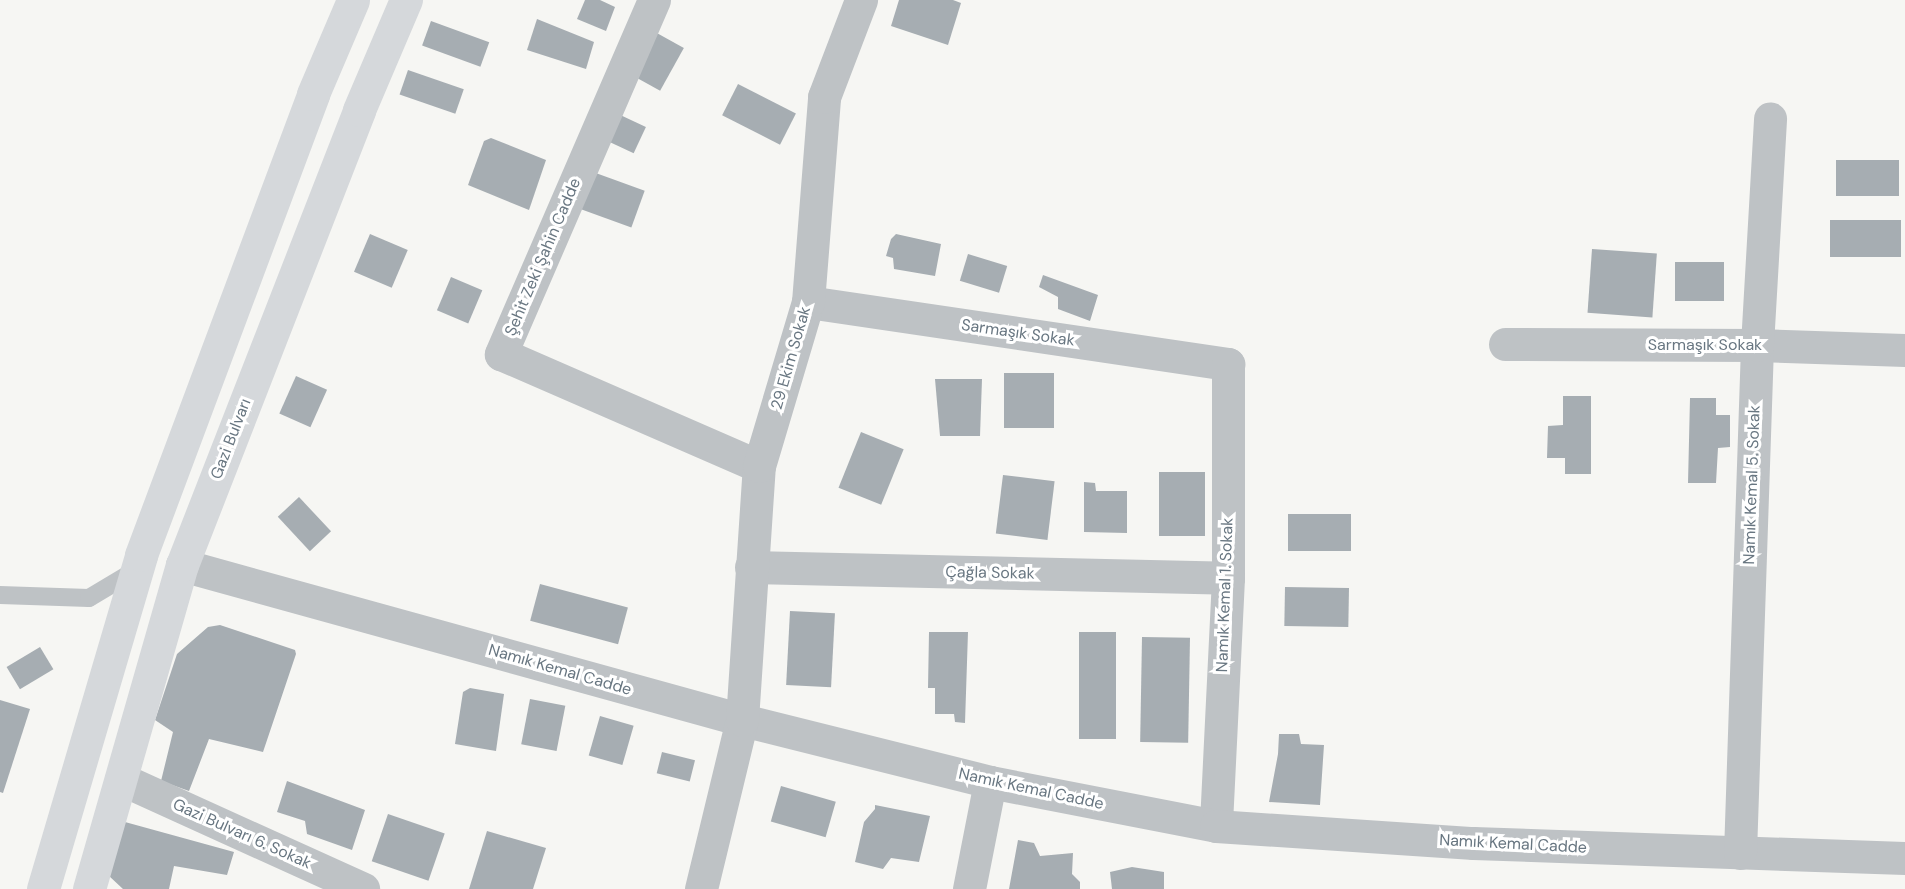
<!DOCTYPE html>
<html>
<head>
<meta charset="utf-8">
<style>
  body { margin:0 }
  #map { position:relative; width:1905px; height:889px; overflow:hidden; background:#f6f6f3; font-family:"DM Sans",sans-serif }
  div>[style] { position:absolute }
  .building>* { inset:0; background:#a6adb2; transform-origin:0 0 }
  .service>* { height:18px; margin:-9px; padding:0 9px; transform-origin:9px; border-radius:9px; background:#bec2c5 }
  .minor>* { height:33px; margin:-16.5px; padding:0 16.5px; transform-origin:16.5px; border-radius:16.5px; background:#bec2c5 }
  .primary>* { height:33px; margin:-16.5px; padding:0 16.5px; transform-origin:16.5px; border-radius:16.5px; background:#d5d8db }
  span { translate:-50% -50%; white-space:nowrap; text-align:center; line-height:1.15; -webkit-text-stroke:6px #fff; paint-order:stroke }
  .street-label { font-size:16px; color:#687681 }
</style>
</head>
<body>
<div id="map">
  <div class="building">
    <div style="clip-path:polygon(585px 0,600px 0,615px 7px,606px 31px,577px 19px)"></div>
    <div style="clip-path:polygon(899px 0,953px 0,961px 3px,948px 45px,891px 26px)"></div>
    <div style="clip-path:polygon(537px 19px,594px 42px,586px 69px,527px 50px)"></div>
    <div style="left:431px;top:21px;width:62px;height:26px;rotate:20deg"></div>
    <div style="left:655px;top:32px;width:33px;height:49px;rotate:29deg"></div>
    <div style="left:408px;top:70px;width:59px;height:26px;rotate:19deg"></div>
    <div style="left:738px;top:84px;width:65px;height:35px;rotate:27deg"></div>
    <div style="left:616px;top:113px;width:33px;height:29px;rotate:25deg"></div>
    <div style="clip-path:polygon(491px 138px,546px 160px,529px 210px,468px 185px,484px 141px)"></div>
    <div style="left:1836px;top:160px;width:63px;height:36px"></div>
    <div style="left:593px;top:172px;width:55px;height:39px;rotate:20deg"></div>
    <div style="left:1830px;top:220px;width:71px;height:37px"></div>
    <div style="left:370px;top:234px;width:41px;height:41px;rotate:23deg"></div>
    <div style="clip-path:polygon(896px 234px,941px 244px,935px 276px,894px 269px,893px 258px,886px 256px,891px 239px)"></div>
    <div style="left:1592px;top:249px;width:65px;height:64px;rotate:4deg"></div>
    <div style="left:968px;top:254px;width:41px;height:28px;rotate:17deg"></div>
    <div style="left:1675px;top:262px;width:49px;height:39px"></div>
    <div style="clip-path:polygon(1043px 275px,1098px 295px,1090px 321px,1058px 309px,1058px 297px,1039px 287px)"></div>
    <div style="left:451px;top:277px;width:34px;height:36px;rotate:23deg"></div>
    <div style="left:1004px;top:373px;width:50px;height:55px"></div>
    <div style="left:296px;top:376px;width:34px;height:41px;rotate:24deg"></div>
    <div style="clip-path:polygon(935px 379px,982px 379px,980px 436px,940px 436px)"></div>
    <div style="clip-path:polygon(1563px 396px,1591px 396px,1591px 474px,1565px 474px,1565px 458px,1547px 458px,1548px 426px,1563px 425px)"></div>
    <div style="clip-path:polygon(1690px 398px,1716px 398px,1716px 415px,1730px 415px,1730px 447px,1718px 448px,1716px 483px,1688px 483px)"></div>
    <div style="left:861px;top:432px;width:46px;height:60px;rotate:22deg"></div>
    <div style="left:1159px;top:472px;width:46px;height:64px"></div>
    <div style="left:1003px;top:475px;width:52px;height:59px;rotate:7deg"></div>
    <div style="clip-path:polygon(1084px 482px,1095px 483px,1096px 491px,1127px 491px,1127px 533px,1084px 532px)"></div>
    <div style="left:299px;top:497px;width:47px;height:29px;rotate:47deg"></div>
    <div style="left:1288px;top:514px;width:63px;height:37px"></div>
    <div style="left:540px;top:584px;width:91px;height:38px;rotate:15deg"></div>
    <div style="left:1285px;top:587px;width:64px;height:39px;rotate:1deg"></div>
    <div style="left:790px;top:611px;width:45px;height:74px;rotate:3deg"></div>
    <div style="clip-path:polygon(220px 625px,295px 650px,296px 654px,263px 752px,209px 739px,189px 791px,161px 781px,173px 732px,155px 720px,177px 654px,208px 627px)"></div>
    <div style="clip-path:polygon(929px 632px,968px 632px,965px 723px,955px 722px,954px 714px,935px 714px,935px 688px,928px 688px)"></div>
    <div style="left:1079px;top:632px;width:37px;height:107px"></div>
    <div style="left:1142px;top:637px;width:48px;height:105px;rotate:1deg"></div>
    <div style="left:40px;top:647px;width:26px;height:39px;rotate:59deg"></div>
    <div style="clip-path:polygon(470px 688px,504px 694px,496px 751px,455px 744px,463px 692px)"></div>
    <div style="left:530px;top:699px;width:36px;height:46px;rotate:11deg"></div>
    <div style="clip-path:polygon(0 700px,30px 709px,3px 793px,0 792px)"></div>
    <div style="left:600px;top:716px;width:35px;height:41px;rotate:16deg"></div>
    <div style="clip-path:polygon(1279px 734px,1299px 734px,1301px 744px,1324px 745px,1320px 805px,1269px 802px,1278px 754px)"></div>
    <div style="left:662px;top:752px;width:34px;height:22px;rotate:14deg"></div>
    <div style="clip-path:polygon(287px 781px,365px 810px,352px 850px,307px 834px,305px 821px,277px 812px)"></div>
    <div style="left:781px;top:786px;width:57px;height:37px;rotate:16deg"></div>
    <div style="clip-path:polygon(875px 805px,930px 816px,919px 862px,891px 858px,883px 869px,855px 862px,864px 822px,875px 809px)"></div>
    <div style="left:388px;top:814px;width:60px;height:50px;rotate:19deg"></div>
    <div style="clip-path:polygon(125px 822px,234px 852px,227px 875px,174px 866px,169px 889px,123px 889px,108px 875px)"></div>
    <div style="clip-path:polygon(487px 831px,546px 848px,533px 889px,469px 889px)"></div>
    <div style="clip-path:polygon(1018px 840px,1034px 843px,1040px 856px,1073px 853px,1072px 874px,1080px 882px,1080px 889px,1009px 889px)"></div>
    <div style="clip-path:polygon(1132px 867px,1164px 872px,1164px 889px,1112px 889px,1110px 872px)"></div>
  </div>
  <div class="service">
    <div style="left:0;top:595px;width:89px;rotate:1.9deg"></div>
    <div style="left:89px;top:598px;width:55px;rotate:-30.8deg"></div>
  </div>
  <div class="minor">
    <div style="left:654px;top:0;width:386px;rotate:113.4deg"></div>
    <div style="left:501px;top:354px;width:281px;rotate:23.5deg"></div>
    <div style="left:808px;top:302px;width:425px;rotate:8.4deg"></div>
    <div style="left:1228px;top:364px;width:214px;rotate:90deg"></div>
    <div style="left:1228px;top:578px;width:248px;rotate:92.8deg"></div>
    <div style="left:1505px;top:344px;width:252px;rotate:0.2deg"></div>
    <div style="left:1757px;top:345px;width:148px;rotate:1.9deg"></div>
    <div style="left:182px;top:565px;width:581px;rotate:15.47deg"></div>
    <div style="left:742px;top:720px;width:256px;rotate:14deg"></div>
    <div style="left:990px;top:782px;width:230px;rotate:11deg"></div>
    <div style="left:1216px;top:826px;width:258px;rotate:3.8deg"></div>
    <div style="left:1473px;top:843px;width:432px;rotate:2deg"></div>
    <div style="left:751px;top:567px;width:477px;rotate:1.3deg"></div>
    <div style="left:121px;top:779px;width:266px;rotate:24.4deg"></div>
    <div style="left:1740px;top:853px;width:508px;rotate:-88.08deg"></div>
    <div style="left:1757px;top:345px;width:227px;rotate:-86.7deg"></div>
    <div style="left:701px;top:889px;width:174px;rotate:-76.4deg"></div>
    <div style="left:742px;top:720px;width:255px;rotate:-86.2deg"></div>
    <div style="left:759px;top:466px;width:171px;rotate:-73.4deg"></div>
    <div style="left:808px;top:302px;width:206px;rotate:-85.5deg"></div>
    <div style="left:824px;top:97px;width:104px;rotate:-69.1deg"></div>
    <div style="left:969px;top:889px;width:109px;rotate:-78.9deg"></div>
  </div>
  <div class="primary">
    <div style="left:43px;top:889px;width:348px;rotate:-73.6deg"></div>
    <div style="left:141px;top:555px;width:492px;rotate:-69.5deg"></div>
    <div style="left:313px;top:94px;width:102px;rotate:-66.9deg"></div>
    <div style="left:89px;top:889px;width:337px;rotate:-74deg"></div>
    <div style="left:182px;top:565px;width:488px;rotate:-68.7deg"></div>
    <div style="left:359px;top:110px;width:120px;rotate:-66.9deg"></div>
  </div>
  <div class="street-label">
    <span style="left:543px;top:257px;rotate:-67deg">Şehit Zeki Şahin Cadde</span>
    <span style="left:1018px;top:333px;rotate:8deg">Sarmaşık Sokak</span>
    <span style="left:1705px;top:345px">Sarmaşık Sokak</span>
    <span style="left:791px;top:358px;rotate:-74deg">29 Ekim Sokak</span>
    <span style="left:231px;top:439px;rotate:-69deg">Gazi Bulvarı</span>
    <span style="left:1752px;top:485px;rotate:-88deg">Namık Kemal 5. Sokak</span>
    <span style="left:990px;top:573px;rotate:1deg">Çağla Sokak</span>
    <span style="left:1225px;top:595px;rotate:-88deg">Namık Kemal 1. Sokak</span>
    <span style="left:560px;top:670px;rotate:16deg">Namık Kemal Cadde</span>
    <span style="left:1031px;top:789px;rotate:12deg">Namık Kemal Cadde</span>
    <span style="left:242px;top:834px;rotate:24deg">Gazi Bulvarı 6. Sokak</span>
    <span style="left:1513px;top:844px;rotate:3deg">Namık Kemal Cadde</span>
  </div>
</div>
</body>
</html>
